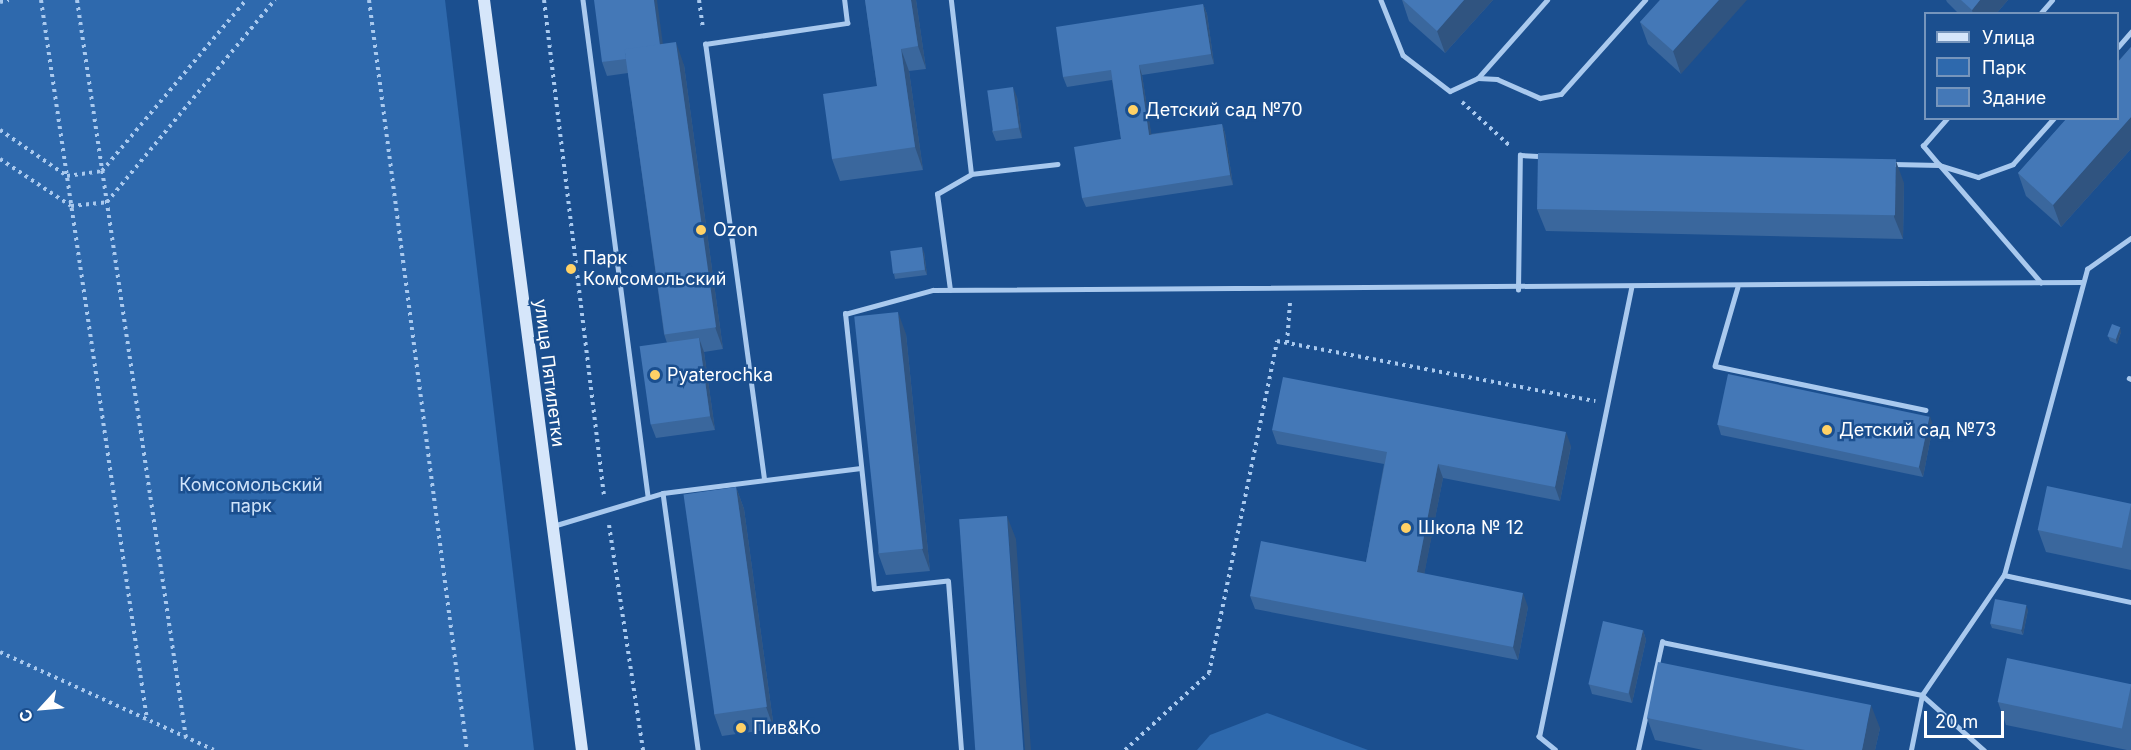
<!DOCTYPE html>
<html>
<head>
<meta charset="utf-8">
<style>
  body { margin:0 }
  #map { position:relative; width:2131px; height:750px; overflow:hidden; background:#1b4f8f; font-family:Inter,sans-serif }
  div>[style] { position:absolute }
  .green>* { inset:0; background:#2e69ad }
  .path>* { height:4px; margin-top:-2px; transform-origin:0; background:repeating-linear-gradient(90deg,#a9c9ee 0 3px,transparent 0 7.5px) }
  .lane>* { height:4.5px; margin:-2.25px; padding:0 2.25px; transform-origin:2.25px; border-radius:2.25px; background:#a9c9ee }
  .secondary>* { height:12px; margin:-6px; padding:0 6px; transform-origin:6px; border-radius:6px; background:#d6e6fa }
  .wall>* { inset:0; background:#3a679d }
  .shaded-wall>* { inset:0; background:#305480 }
  .building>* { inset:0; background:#4478b7; transform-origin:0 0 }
  .dots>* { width:16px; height:16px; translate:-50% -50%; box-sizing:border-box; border:3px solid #1b4f8f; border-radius:50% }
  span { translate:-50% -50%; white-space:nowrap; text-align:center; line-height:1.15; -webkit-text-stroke:5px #1b4f8f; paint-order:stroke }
  .poi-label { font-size:18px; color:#fff }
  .left { translate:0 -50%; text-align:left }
  .street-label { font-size:18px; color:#fff }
  .park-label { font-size:18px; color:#cfe3fa }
  .legend { position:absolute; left:1924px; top:12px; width:195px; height:108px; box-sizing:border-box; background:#1b4f8f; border:2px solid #7695bc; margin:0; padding:8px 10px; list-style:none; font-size:18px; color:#fff }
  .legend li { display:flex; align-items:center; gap:12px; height:30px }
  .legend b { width:30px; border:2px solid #7695bc }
  .north { position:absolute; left:12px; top:678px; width:60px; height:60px; -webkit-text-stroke:4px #1b4f8f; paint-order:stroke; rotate:244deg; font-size:16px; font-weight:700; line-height:24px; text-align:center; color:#fff }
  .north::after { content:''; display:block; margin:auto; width:21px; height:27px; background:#fff; clip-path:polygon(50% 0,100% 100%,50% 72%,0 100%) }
  .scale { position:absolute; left:1924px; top:711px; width:80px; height:27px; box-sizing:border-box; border:3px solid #fff; border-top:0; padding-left:8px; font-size:18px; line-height:21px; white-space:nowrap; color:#fff; -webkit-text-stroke:4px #1b4f8f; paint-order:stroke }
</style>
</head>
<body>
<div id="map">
  <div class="green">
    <div style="clip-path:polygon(0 0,445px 0,534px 750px,0 750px)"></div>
    <div style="clip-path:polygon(1267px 713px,1368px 750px,1197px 750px,1210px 735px)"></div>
  </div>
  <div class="path">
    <div style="left:41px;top:0;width:728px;rotate:81.62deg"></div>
    <div style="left:77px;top:0;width:746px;rotate:81.6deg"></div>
    <div style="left:369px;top:0;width:756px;rotate:82.56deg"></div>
    <div style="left:544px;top:0;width:498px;rotate:83.1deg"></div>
    <div style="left:699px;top:0;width:29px;rotate:82deg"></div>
    <div style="left:0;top:2px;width:9px;rotate:-13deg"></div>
    <div style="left:1462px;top:102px;width:64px;rotate:42.5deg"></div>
    <div style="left:0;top:130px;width:81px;rotate:34.5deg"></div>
    <div style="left:67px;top:176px;width:35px;rotate:-8deg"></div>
    <div style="left:102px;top:171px;width:224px;rotate:-49.9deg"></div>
    <div style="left:0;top:159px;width:85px;rotate:33.5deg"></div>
    <div style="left:71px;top:206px;width:36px;rotate:-6deg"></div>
    <div style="left:107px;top:202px;width:263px;rotate:-50.3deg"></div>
    <div style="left:1287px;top:343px;width:41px;rotate:-85.8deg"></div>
    <div style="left:609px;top:525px;width:228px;rotate:81.4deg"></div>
    <div style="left:0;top:652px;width:235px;rotate:24.6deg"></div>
    <div style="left:1125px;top:750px;width:114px;rotate:-42.5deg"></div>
    <div style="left:1209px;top:673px;width:339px;rotate:-78.4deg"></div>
    <div style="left:1277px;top:341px;width:324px;rotate:10.7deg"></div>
  </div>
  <div class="lane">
    <div style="left:583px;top:0;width:500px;rotate:82.53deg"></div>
    <div style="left:1381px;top:0;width:59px;rotate:68.2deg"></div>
    <div style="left:1403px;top:55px;width:59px;rotate:37.5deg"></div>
    <div style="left:1450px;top:91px;width:31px;rotate:-25deg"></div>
    <div style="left:1478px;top:78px;width:19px;rotate:3deg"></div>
    <div style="left:1497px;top:79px;width:47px;rotate:23.8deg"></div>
    <div style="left:1540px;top:98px;width:21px;rotate:-11deg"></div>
    <div style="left:1561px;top:94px;width:126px;rotate:-48.2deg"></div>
    <div style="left:2040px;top:14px;width:18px;rotate:-49deg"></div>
    <div style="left:2118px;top:47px;width:20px;rotate:-49deg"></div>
    <div style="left:1478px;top:78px;width:104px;rotate:-48.5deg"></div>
    <div style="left:1893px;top:164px;width:46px;rotate:1.2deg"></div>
    <div style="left:1939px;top:165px;width:25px;rotate:-130deg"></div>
    <div style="left:1923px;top:146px;width:37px;rotate:-49deg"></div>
    <div style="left:971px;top:174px;width:87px;rotate:-6.6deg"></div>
    <div style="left:2041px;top:283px;width:156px;rotate:-130.8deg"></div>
    <div style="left:1939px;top:165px;width:41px;rotate:17.1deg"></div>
    <div style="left:1978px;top:177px;width:37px;rotate:-20deg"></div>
    <div style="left:2013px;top:164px;width:62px;rotate:-48.3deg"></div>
    <div style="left:1738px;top:287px;width:82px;rotate:106.2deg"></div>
    <div style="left:1715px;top:366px;width:215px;rotate:11.8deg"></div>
    <div style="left:950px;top:290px;width:97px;rotate:-97.7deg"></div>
    <div style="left:937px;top:194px;width:39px;rotate:-30deg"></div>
    <div style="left:971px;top:174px;width:175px;rotate:-96.6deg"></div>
    <div style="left:1518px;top:290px;width:135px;rotate:-89.2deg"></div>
    <div style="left:1520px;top:155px;width:22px;rotate:3deg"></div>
    <div style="left:2129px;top:378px;width:2px;rotate:27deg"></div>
    <div style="left:764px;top:479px;width:439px;rotate:-97.7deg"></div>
    <div style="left:705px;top:44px;width:144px;rotate:-8.4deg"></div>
    <div style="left:847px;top:23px;width:23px;rotate:-97deg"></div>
    <div style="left:663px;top:493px;width:259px;rotate:82.2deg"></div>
    <div style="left:553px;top:526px;width:115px;rotate:-16.7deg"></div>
    <div style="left:663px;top:493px;width:199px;rotate:-7.2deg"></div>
    <div style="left:2004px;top:575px;width:130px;rotate:12deg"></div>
    <div style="left:961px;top:750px;width:169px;rotate:-94.4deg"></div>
    <div style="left:948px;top:581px;width:74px;rotate:173.8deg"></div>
    <div style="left:874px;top:589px;width:277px;rotate:-96deg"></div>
    <div style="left:845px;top:314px;width:91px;rotate:-15.3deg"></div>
    <div style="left:933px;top:290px;width:1150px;rotate:-0.4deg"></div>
    <div style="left:1555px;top:750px;width:21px;rotate:-141deg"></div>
    <div style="left:1539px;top:737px;width:458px;rotate:-78.4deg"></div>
    <div style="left:1638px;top:750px;width:111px;rotate:-77.5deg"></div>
    <div style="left:1662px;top:642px;width:265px;rotate:11.5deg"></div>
    <div style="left:1922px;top:695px;width:83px;rotate:41.6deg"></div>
    <div style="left:1911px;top:750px;width:56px;rotate:-78.7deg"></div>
    <div style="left:1922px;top:695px;width:145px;rotate:-55.7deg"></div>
    <div style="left:2004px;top:575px;width:317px;rotate:-74.8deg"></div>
    <div style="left:2087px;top:269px;width:54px;rotate:-35.2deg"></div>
  </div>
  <div class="secondary">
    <div style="left:484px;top:0;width:756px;rotate:82.56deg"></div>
  </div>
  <div class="wall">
    <div style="clip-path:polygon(865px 0,916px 0,926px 69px,909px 71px,923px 170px,840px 181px,832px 159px,877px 86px)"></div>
    <div style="clip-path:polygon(1402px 0,1493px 0,1445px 53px,1409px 21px)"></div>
    <div style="clip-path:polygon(1660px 0,1681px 74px,1648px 44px,1640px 22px)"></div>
    <div style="clip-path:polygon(1946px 0,2008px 0,1996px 14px,1959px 14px,1947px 2px)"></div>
    <div style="clip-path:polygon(1203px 4px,1207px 14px,1214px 64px,1142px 75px,1151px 134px,1222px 124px,1225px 133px,1233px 185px,1086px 207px,1082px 198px,1121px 139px,1112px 80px,1067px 87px,1063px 77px)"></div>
    <div style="clip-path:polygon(663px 44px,684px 65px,723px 349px,704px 352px,715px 430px,656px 438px,651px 425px,667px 343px,664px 334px,628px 73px,607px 76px,602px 62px)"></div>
    <div style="clip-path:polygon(2131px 47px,2131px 149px,2061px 227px,2026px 196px,2018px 173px)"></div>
    <div style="clip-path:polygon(1017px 97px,1022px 138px,996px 141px,992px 131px)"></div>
    <div style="clip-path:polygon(1904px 183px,1903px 239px,1546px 231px,1537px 209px)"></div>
    <div style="clip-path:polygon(924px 252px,927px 275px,895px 279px,894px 274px)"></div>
    <div style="clip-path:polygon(2121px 332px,2117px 344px,2110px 341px,2108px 336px)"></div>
    <div style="clip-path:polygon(906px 334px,930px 571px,886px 575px,878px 553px)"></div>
    <div style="clip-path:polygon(1718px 425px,1933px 426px,1923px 477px,1721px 435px)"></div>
    <div style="clip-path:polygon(1272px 430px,1571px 446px,1560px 501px,1443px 478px,1424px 574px,1528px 607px,1518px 660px,1255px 609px,1250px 596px,1366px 562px,1384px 464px,1277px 444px)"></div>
    <div style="clip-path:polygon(736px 487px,744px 509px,774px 729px,722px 736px,714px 714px)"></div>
    <div style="clip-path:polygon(2131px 504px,2131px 570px,2046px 552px,2038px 530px)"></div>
    <div style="clip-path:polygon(2028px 610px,2023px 635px,1992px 628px,1990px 623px)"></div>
    <div style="clip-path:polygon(1643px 630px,1646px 640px,1632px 703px,1592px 694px,1589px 684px)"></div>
    <div style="clip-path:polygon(2131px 684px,2131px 750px,2127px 750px,2006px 725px,1998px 702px)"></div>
    <div style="clip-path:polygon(1647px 718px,1880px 728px,1875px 750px,1703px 750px,1655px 740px)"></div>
  </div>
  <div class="shaded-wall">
    <div style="clip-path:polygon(654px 0,657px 0,666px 67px,661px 54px)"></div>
    <div style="clip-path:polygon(911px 0,916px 0,926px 69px,918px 46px)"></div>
    <div style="clip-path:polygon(1464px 0,1493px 0,1445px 53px,1437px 31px)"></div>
    <div style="clip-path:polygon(1719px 0,1747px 0,1681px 74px,1673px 51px)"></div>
    <div style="clip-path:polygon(1980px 0,2008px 0,1996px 14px,1973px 14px,1972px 10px)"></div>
    <div style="clip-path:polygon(1203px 4px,1207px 14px,1214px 64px,1211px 54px)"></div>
    <div style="clip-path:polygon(676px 42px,684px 65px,723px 349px,715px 327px)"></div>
    <div style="clip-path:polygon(901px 49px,909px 71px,923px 170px,915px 147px)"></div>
    <div style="clip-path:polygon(1139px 65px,1142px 75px,1153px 144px,1149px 135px)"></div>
    <div style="clip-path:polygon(1013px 87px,1017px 97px,1022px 138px,1019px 128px)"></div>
    <div style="clip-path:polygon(2131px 117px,2131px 149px,2061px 227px,2053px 205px)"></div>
    <div style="clip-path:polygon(1222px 124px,1225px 133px,1233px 185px,1230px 175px)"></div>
    <div style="clip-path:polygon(1896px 161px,1904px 183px,1903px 239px,1894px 217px)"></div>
    <div style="clip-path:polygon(922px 247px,924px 252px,927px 275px,925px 270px)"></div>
    <div style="clip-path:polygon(898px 312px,906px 334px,930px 571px,922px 549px)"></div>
    <div style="clip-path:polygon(2120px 327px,2121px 332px,2117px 344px,2116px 339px)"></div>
    <div style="clip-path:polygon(699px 338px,704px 352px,715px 430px,710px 416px)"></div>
    <div style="clip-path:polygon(1930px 416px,1933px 426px,1923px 477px,1919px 467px)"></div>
    <div style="clip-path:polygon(1566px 432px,1571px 446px,1560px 501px,1555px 487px)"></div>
    <div style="clip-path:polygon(1438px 464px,1443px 478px,1422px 586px,1417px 572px)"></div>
    <div style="clip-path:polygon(736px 487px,744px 509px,774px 729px,766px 707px)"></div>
    <div style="clip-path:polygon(1007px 516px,1016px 539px,1031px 750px,1025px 750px)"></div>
    <div style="clip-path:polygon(1523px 593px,1528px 607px,1518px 660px,1513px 647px)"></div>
    <div style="clip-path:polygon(2026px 605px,2028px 610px,2023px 635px,2021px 630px)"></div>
    <div style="clip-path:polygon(1643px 630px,1646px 640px,1632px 703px,1629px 693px)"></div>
    <div style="clip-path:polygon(1871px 705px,1880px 728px,1875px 750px,1862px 750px)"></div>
  </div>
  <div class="building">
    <div style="clip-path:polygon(594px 0,654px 0,660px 45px,625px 50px,626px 59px,602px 62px)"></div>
    <div style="clip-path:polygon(865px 0,911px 0,918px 46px,901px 49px,915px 147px,832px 159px,823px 94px,877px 86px)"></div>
    <div style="clip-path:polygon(1403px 0,1464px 0,1437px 31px)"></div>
    <div style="clip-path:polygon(1660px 0,1719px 0,1673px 51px,1640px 22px)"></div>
    <div style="clip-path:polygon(1961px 0,1980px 0,1972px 10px)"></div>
    <div style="clip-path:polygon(1203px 4px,1211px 54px,1139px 65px,1149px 135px,1222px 124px,1230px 175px,1082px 198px,1074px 147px,1121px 139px,1111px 70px,1063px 77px,1056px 27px)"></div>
    <div style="left:676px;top:42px;width:288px;height:52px;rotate:82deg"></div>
    <div style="clip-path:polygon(2131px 47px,2131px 117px,2053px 205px,2018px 173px,2067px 118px,2118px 118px,2118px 62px)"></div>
    <div style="left:1013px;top:87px;width:41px;height:26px;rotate:82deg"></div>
    <div style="left:1538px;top:153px;width:358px;height:56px;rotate:1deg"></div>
    <div style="left:922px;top:247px;width:23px;height:32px;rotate:83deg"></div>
    <div style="left:898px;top:312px;width:238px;height:44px;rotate:84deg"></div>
    <div style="left:2112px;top:324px;width:9px;height:13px;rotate:21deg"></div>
    <div style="left:699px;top:338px;width:79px;height:60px;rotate:82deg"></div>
    <div style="left:1728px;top:374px;width:206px;height:52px;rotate:12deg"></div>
    <div style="clip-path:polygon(1283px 377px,1566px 432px,1555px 487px,1438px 464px,1417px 572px,1523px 593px,1513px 647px,1250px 596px,1261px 541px,1366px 562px,1387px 452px,1272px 430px)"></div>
    <div style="left:2047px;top:486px;width:86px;height:45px;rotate:12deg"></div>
    <div style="left:736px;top:487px;width:222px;height:53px;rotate:82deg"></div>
    <div style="left:1007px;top:516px;width:235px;height:48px;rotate:86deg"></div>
    <div style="left:1995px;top:599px;width:32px;height:25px;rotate:11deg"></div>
    <div style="left:1603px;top:621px;width:41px;height:65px;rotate:13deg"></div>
    <div style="left:2007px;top:658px;width:127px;height:45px;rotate:12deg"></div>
    <div style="clip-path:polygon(1658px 662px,1871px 705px,1862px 750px,1805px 750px,1647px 718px)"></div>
  </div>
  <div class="dots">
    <div style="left:1133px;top:110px;background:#ffd166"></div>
    <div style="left:701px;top:230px;background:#ffd166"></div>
    <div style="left:571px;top:269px;background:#ffd166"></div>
    <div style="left:655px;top:375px;background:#ffd166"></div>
    <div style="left:1827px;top:430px;background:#ffd166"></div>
    <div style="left:1406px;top:528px;background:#ffd166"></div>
    <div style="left:741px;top:728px;background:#ffd166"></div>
  </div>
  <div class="poi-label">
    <span class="left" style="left:1145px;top:110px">Детский сад №70</span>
    <span class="left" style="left:713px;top:230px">Ozon</span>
    <span class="left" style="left:583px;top:269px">Парк<br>Комсомольский</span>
    <span class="left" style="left:667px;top:375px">Pyaterochka</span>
    <span class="left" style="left:1839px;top:430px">Детский сад №73</span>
    <span class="left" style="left:1418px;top:528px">Школа № 12</span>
    <span class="left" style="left:753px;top:728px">Пив&amp;Ко</span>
  </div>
  <div class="street-label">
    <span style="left:549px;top:373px;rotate:83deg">улица Пятилетки</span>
  </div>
  <div class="park-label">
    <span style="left:251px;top:496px">Комсомольский<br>парк</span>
  </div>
  <ul class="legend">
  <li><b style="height:8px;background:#d6e6fa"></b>Улица</li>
  <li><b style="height:16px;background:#2e69ad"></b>Парк</li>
  <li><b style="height:16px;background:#4478b7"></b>Здание</li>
  </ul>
  <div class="north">С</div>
  <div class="scale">20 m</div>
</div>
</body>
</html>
